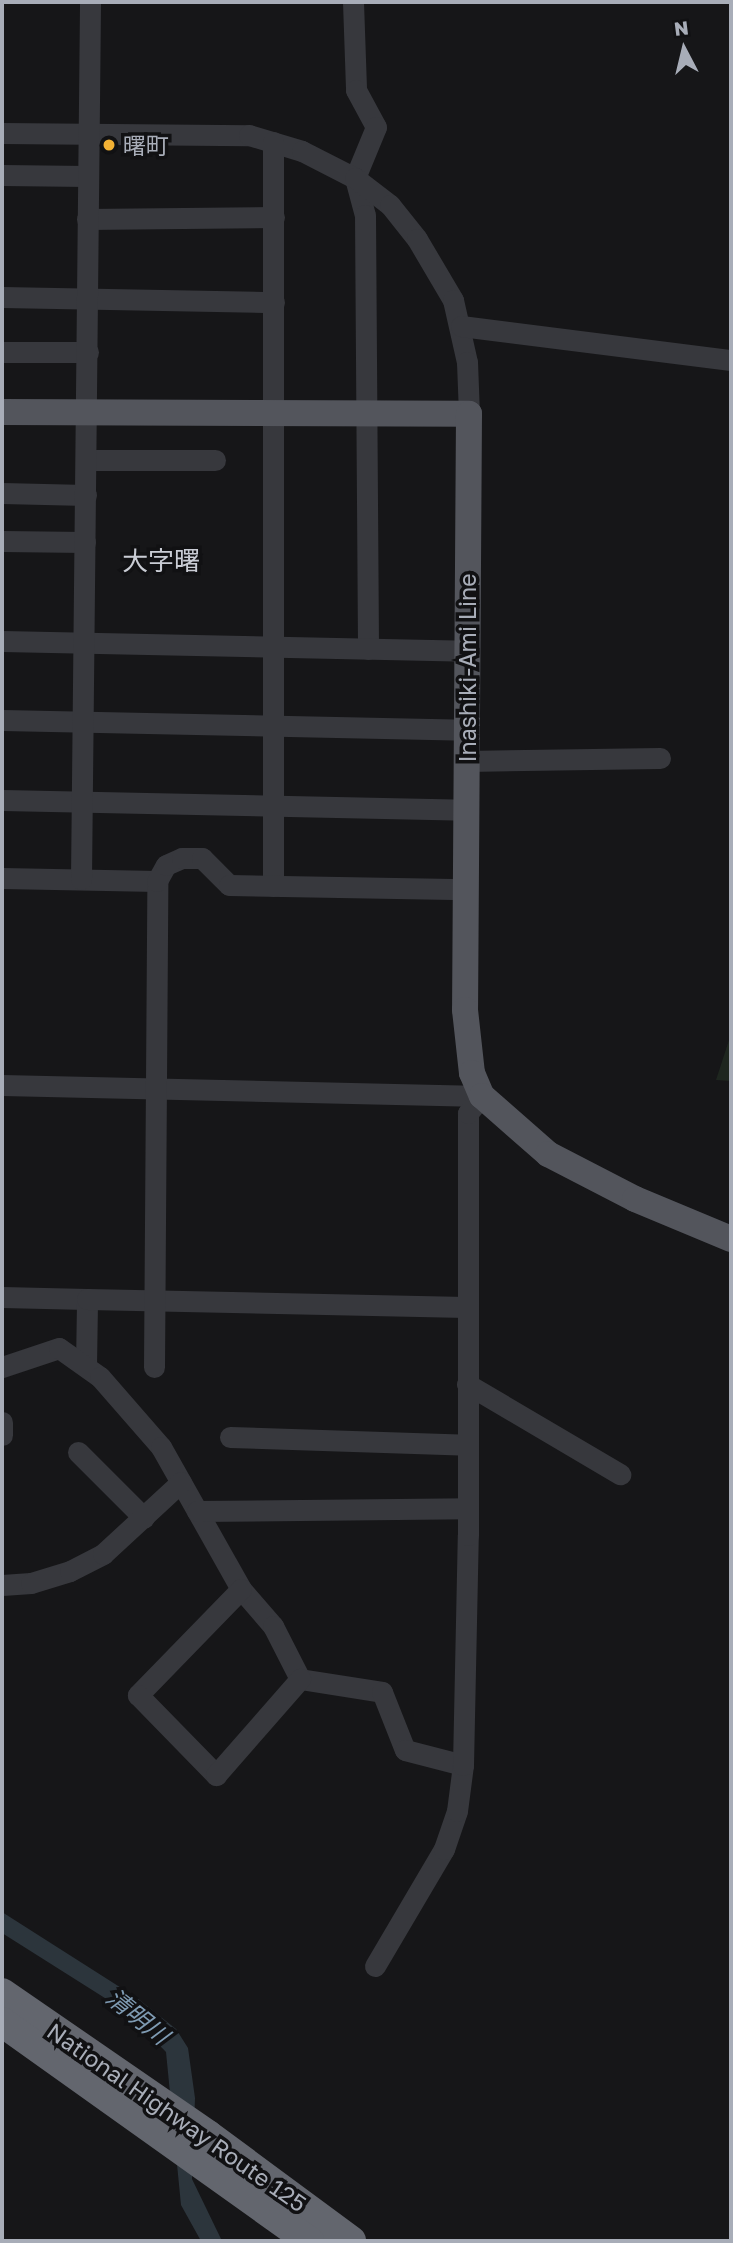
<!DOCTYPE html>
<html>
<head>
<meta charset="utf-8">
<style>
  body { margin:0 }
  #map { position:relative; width:733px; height:2243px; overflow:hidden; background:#161618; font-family:"Golos Text","Noto Sans JP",sans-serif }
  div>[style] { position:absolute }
  .green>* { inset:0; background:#1e261f }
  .water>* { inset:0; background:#2c353c }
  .minor>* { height:21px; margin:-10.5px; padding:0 10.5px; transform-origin:10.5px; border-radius:10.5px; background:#37383d }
  .major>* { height:26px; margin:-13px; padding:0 13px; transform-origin:13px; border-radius:13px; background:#53555c }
  .highway>* { height:30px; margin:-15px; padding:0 15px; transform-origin:15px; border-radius:15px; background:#63666e }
  .dots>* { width:19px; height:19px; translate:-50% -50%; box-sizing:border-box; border:4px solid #111113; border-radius:50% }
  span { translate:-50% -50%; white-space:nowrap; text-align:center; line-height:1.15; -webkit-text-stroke:7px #111113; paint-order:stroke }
  .poi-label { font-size:23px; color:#a8adb8 }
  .left { translate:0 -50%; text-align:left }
  .street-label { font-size:23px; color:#a8adb8 }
  .water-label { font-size:24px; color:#7f9bb3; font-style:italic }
  .quarter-label { font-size:26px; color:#c9ccd4 }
  .frame { position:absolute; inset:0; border:4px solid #a8adb8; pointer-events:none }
  .north { position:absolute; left:649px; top:14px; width:70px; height:70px; -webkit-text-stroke:5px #111113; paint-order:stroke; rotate:353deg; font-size:19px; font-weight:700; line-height:28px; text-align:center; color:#a8adb8 }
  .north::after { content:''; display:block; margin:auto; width:24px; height:32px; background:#a8adb8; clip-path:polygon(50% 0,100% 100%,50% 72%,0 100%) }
</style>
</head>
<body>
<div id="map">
  <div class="green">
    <div style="clip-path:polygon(731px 1034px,731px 1081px,716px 1080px)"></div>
  </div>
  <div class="water">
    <div style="clip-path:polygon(2px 1912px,137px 1998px,176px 2029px,188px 2048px,195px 2098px,192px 2179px,222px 2241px,201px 2241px,181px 2205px,166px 2052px,127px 2012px,2px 1933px)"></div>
  </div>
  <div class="minor">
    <div style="left:353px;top:2px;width:88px;rotate:88deg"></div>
    <div style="left:356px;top:90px;width:42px;rotate:61.6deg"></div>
    <div style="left:376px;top:127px;width:55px;rotate:112.4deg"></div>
    <div style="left:355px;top:178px;width:38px;rotate:75deg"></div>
    <div style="left:365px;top:215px;width:434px;rotate:89.6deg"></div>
    <div style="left:2px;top:133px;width:247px;rotate:0.5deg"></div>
    <div style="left:249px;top:135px;width:55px;rotate:16.8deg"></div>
    <div style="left:302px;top:151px;width:59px;rotate:27deg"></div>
    <div style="left:355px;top:178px;width:44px;rotate:37.6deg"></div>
    <div style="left:390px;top:205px;width:43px;rotate:51.5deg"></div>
    <div style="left:417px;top:239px;width:71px;rotate:59.5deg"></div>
    <div style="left:453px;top:300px;width:64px;rotate:77.3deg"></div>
    <div style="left:467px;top:362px;width:52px;rotate:87.8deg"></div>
    <div style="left:2px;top:175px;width:85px;rotate:0.7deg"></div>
    <div style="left:87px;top:219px;width:187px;rotate:-0.6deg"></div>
    <div style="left:2px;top:297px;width:272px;rotate:1.1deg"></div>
    <div style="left:461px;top:326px;width:272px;rotate:7.2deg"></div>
    <div style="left:2px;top:352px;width:86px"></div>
    <div style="left:87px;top:460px;width:128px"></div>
    <div style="left:2px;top:493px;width:84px;rotate:1.4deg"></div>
    <div style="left:2px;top:541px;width:83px;rotate:0.7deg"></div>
    <div style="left:2px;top:641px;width:465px;rotate:1.2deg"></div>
    <div style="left:2px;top:720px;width:464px;rotate:1.2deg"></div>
    <div style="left:466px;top:761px;width:194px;rotate:-0.9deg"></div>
    <div style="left:2px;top:800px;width:464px;rotate:1.2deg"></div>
    <div style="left:2px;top:878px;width:155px;rotate:1.1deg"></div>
    <div style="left:81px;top:879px;width:877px;rotate:-89.41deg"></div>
    <div style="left:273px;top:886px;width:744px;rotate:-90deg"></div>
    <div style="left:2px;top:1085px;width:480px;rotate:1.3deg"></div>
    <div style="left:2px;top:1297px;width:85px;rotate:1.3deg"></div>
    <div style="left:86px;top:1366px;width:67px;rotate:-89.1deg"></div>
    <div style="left:87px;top:1299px;width:379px;rotate:1.2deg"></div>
    <div style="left:2px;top:1367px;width:60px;rotate:-18.4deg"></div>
    <div style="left:59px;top:1348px;width:50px;rotate:35.3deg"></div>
    <div style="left:100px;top:1377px;width:93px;rotate:48.9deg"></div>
    <div style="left:161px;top:1447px;width:163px;rotate:60.6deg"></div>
    <div style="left:241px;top:1589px;width:49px;rotate:49.1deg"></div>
    <div style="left:273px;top:1626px;width:59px;rotate:63deg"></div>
    <div style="left:300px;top:1679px;width:83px;rotate:9deg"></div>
    <div style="left:382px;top:1692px;width:62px;rotate:68.4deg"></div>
    <div style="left:405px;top:1750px;width:60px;rotate:14.5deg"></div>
    <div style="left:154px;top:1367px;width:486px;rotate:-89.6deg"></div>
    <div style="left:157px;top:881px;width:18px;rotate:-61deg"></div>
    <div style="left:166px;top:865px;width:17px;rotate:-24deg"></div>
    <div style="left:182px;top:858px;width:20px"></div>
    <div style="left:202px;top:858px;width:38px;rotate:45deg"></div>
    <div style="left:229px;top:885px;width:238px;rotate:1deg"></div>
    <div style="left:467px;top:1384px;width:178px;rotate:30.5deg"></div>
    <div style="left:2px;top:1422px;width:13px;rotate:90deg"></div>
    <div style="left:230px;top:1437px;width:237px;rotate:1.9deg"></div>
    <div style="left:78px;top:1452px;width:93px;rotate:45deg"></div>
    <div style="left:197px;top:1511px;width:271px;rotate:-0.6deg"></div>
    <div style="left:2px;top:1585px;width:29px;rotate:-4deg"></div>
    <div style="left:31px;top:1583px;width:41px;rotate:-17.1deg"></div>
    <div style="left:70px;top:1571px;width:37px;rotate:-27deg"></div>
    <div style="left:103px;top:1554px;width:106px;rotate:-42.7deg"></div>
    <div style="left:241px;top:1589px;width:148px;rotate:134.2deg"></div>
    <div style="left:138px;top:1695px;width:112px;rotate:45.7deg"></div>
    <div style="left:216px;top:1775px;width:128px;rotate:-48.8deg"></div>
    <div style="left:375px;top:1966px;width:136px;rotate:-59.5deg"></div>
    <div style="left:444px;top:1849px;width:40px;rotate:-71.1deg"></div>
    <div style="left:457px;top:1811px;width:46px;rotate:-82.6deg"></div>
    <div style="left:463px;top:1765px;width:230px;rotate:-88.8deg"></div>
    <div style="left:468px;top:1535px;width:422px;rotate:-90deg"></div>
    <div style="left:468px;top:1113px;width:22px;rotate:-51deg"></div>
  </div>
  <div class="major">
    <div style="left:2px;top:412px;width:467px;rotate:0.2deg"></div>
    <div style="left:469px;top:414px;width:596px;rotate:90.38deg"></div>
    <div style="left:465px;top:1010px;width:63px;rotate:83.7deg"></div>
    <div style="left:472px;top:1073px;width:25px;rotate:67deg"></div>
    <div style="left:482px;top:1096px;width:88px;rotate:41.3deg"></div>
    <div style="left:548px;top:1154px;width:98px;rotate:27.3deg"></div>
    <div style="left:635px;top:1199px;width:104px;rotate:22.6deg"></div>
  </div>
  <div class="highway">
    <div style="left:2px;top:1993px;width:250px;rotate:34.6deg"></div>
    <div style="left:208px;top:2135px;width:178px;rotate:36.5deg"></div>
    <div style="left:2px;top:2022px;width:377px;rotate:35.5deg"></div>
  </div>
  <div class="dots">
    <div style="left:109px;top:145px;background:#f2b134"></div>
  </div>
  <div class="poi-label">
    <span class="left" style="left:123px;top:145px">曙町</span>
  </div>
  <div class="street-label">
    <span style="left:467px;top:668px;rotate:-90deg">Inashiki-Ami Line</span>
    <span style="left:177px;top:2117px;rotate:35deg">National Highway Route 125</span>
  </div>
  <div class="water-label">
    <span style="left:138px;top:2016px;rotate:39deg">清明川</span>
  </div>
  <div class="quarter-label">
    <span style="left:161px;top:561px">大字曙</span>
  </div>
  <div class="frame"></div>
  <div class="north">N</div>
</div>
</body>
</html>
